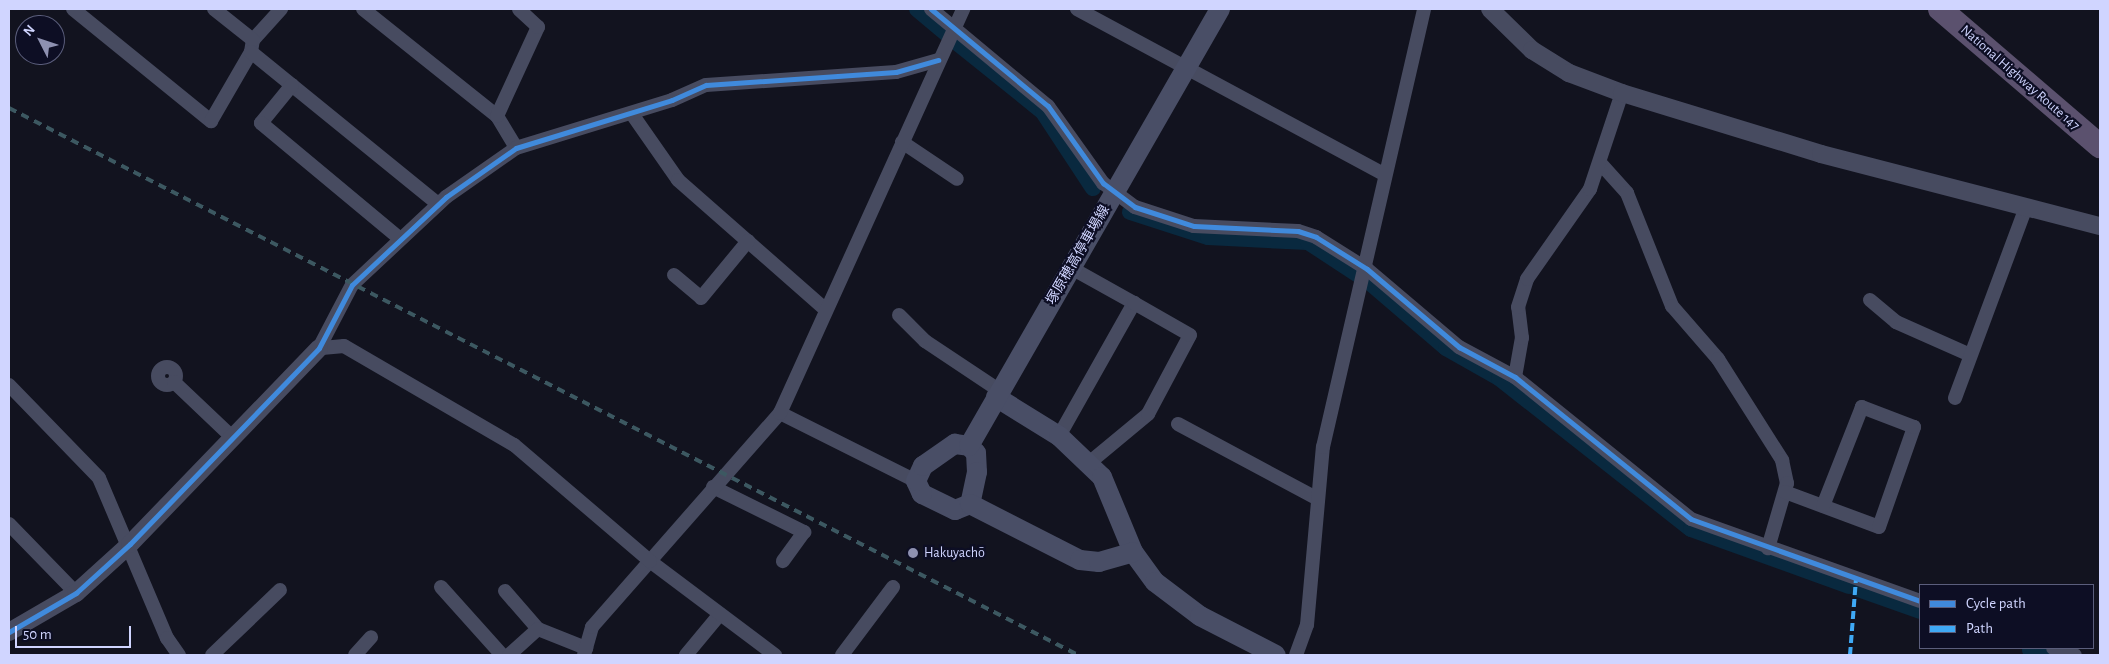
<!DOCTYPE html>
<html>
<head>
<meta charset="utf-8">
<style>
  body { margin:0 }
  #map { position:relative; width:2109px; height:664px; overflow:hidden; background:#12131f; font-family:"Alegreya Sans","Noto Sans JP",sans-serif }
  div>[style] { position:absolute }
  .canal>* { height:16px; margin:-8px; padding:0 8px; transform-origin:8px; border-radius:8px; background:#09293f }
  .minor>* { height:14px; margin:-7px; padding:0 7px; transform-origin:7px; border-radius:7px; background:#474b60 }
  .minor>.ring { margin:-7px; padding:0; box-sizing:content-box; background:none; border:14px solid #474b60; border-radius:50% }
  .tertiary>* { height:18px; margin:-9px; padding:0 9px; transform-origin:9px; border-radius:9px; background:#474b60 }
  .secondary>* { height:20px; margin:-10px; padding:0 10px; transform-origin:10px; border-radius:10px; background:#494e66 }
  .trunk>* { height:24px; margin:-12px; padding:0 12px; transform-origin:12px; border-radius:12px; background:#5b516e }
  .rail>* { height:4px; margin-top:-2px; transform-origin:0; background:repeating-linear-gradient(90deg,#3c5861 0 8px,transparent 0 14px) }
  .quiet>* { height:4px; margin-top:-2px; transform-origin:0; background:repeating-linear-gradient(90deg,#3fa9f5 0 8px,transparent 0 12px) }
  .cycleway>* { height:5px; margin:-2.5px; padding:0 2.5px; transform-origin:2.5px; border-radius:2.5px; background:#408adc }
  .dots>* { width:14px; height:14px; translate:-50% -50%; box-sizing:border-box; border:2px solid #0d0e24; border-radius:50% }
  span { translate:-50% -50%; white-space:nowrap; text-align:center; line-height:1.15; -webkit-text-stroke:4.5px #0d0e24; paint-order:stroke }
  .street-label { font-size:14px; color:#d0d5ff }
  .poi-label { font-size:14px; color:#d0d5ff }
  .left { translate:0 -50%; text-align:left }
  .frame { position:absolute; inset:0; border:10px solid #d0d5ff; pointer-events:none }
  .legend { position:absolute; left:1919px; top:584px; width:175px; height:65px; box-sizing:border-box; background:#0d0e24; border:1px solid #5b5e7c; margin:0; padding:6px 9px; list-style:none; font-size:15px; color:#d0d5ff }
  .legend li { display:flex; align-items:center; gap:10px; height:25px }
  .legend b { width:25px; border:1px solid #5b5e7c }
  .north { position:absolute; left:15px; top:15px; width:50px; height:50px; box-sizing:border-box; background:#0d0e24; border:1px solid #5b5e7c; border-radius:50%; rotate:311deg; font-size:14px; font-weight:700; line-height:20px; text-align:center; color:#d0d5ff }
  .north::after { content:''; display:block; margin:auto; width:18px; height:22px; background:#8e91b1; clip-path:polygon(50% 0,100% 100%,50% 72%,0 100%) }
  .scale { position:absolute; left:15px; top:626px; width:116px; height:22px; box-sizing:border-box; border:2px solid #d0d5ff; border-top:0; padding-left:6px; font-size:15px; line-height:18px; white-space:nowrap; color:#d0d5ff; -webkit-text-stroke:4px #0d0e24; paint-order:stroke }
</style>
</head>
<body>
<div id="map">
  <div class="canal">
    <div style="left:917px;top:9px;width:39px;rotate:40deg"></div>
    <div style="left:956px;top:42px;width:112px;rotate:38.8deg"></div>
    <div style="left:1043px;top:112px;width:91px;rotate:56.7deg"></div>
    <div style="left:1130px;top:212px;width:82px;rotate:17.8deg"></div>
    <div style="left:1208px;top:237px;width:100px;rotate:2.9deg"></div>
    <div style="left:1308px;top:242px;width:62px;rotate:33.2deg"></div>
    <div style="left:1369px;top:282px;width:101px;rotate:40.6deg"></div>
    <div style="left:1446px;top:348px;width:61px;rotate:29.5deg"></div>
    <div style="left:1499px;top:378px;width:244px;rotate:38.2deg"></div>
    <div style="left:1691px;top:529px;width:168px;rotate:19.8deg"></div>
    <div style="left:1858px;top:589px;width:66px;rotate:19.5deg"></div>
    <div style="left:2030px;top:650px;width:15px;rotate:20deg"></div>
  </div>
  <div class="minor">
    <div style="left:73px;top:9px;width:178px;rotate:39.1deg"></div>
    <div style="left:211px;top:121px;width:80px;rotate:-59.9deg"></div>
    <div style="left:251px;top:52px;width:12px;rotate:-81deg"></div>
    <div style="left:253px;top:40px;width:42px;rotate:-47.9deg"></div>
    <div style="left:214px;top:9px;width:50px;rotate:38.5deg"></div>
    <div style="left:363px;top:9px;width:171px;rotate:38.6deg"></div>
    <div style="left:497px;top:116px;width:37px;rotate:59deg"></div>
    <div style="left:931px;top:9px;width:152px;rotate:39.7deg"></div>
    <div style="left:1048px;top:106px;width:95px;rotate:54.5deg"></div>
    <div style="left:1103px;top:183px;width:40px;rotate:37deg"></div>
    <div style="left:1135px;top:207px;width:62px;rotate:17.9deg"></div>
    <div style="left:1194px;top:226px;width:104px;rotate:2.8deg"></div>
    <div style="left:1298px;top:231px;width:19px;rotate:18deg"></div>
    <div style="left:1316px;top:237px;width:60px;rotate:32.1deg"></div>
    <div style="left:1367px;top:269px;width:121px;rotate:40.3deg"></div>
    <div style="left:1459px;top:347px;width:64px;rotate:28.2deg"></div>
    <div style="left:1515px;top:377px;width:226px;rotate:38.9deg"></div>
    <div style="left:1691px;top:519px;width:243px;rotate:19.7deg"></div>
    <div style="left:1077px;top:9px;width:349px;rotate:28.3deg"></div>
    <div style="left:251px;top:52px;width:241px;rotate:39.1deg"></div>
    <div style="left:292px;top:85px;width:49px;rotate:129.2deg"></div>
    <div style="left:261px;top:123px;width:180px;rotate:39.8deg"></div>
    <div style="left:632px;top:114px;width:80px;rotate:55.1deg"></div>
    <div style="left:678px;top:180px;width:197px;rotate:41.3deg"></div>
    <div style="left:497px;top:116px;width:98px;rotate:-65.3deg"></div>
    <div style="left:538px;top:27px;width:26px;rotate:-137deg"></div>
    <div style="left:902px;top:142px;width:66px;rotate:33.9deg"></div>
    <div style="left:1601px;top:164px;width:39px;rotate:48deg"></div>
    <div style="left:1627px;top:193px;width:122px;rotate:68.3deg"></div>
    <div style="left:1672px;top:306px;width:70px;rotate:49deg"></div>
    <div style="left:1718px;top:359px;width:120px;rotate:57.6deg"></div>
    <div style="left:1782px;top:460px;width:24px;rotate:78deg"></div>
    <div style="left:1787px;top:483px;width:68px;rotate:106.3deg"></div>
    <div style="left:674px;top:275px;width:35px;rotate:40deg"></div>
    <div style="left:701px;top:298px;width:74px;rotate:-50.5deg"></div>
    <div style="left:1870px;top:300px;width:34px;rotate:40deg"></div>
    <div style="left:1896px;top:322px;width:81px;rotate:24deg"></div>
    <div style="left:899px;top:315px;width:37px;rotate:45deg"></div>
    <div style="left:925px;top:341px;width:90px;rotate:33.7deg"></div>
    <div class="ring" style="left:158px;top:367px;width:4px;height:4px"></div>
    <div style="left:1515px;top:377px;width:40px;rotate:-80deg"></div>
    <div style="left:1522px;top:338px;width:31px;rotate:-97deg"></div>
    <div style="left:1518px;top:307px;width:29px;rotate:-72deg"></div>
    <div style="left:1527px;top:279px;width:110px;rotate:-55deg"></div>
    <div style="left:1590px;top:189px;width:101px;rotate:-71.6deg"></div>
    <div style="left:174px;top:382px;width:79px;rotate:43.5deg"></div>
    <div style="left:9px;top:385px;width:129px;rotate:45.9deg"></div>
    <div style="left:99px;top:478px;width:174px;rotate:67deg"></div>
    <div style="left:167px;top:638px;width:21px;rotate:55deg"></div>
    <div style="left:1955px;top:398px;width:201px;rotate:-69.6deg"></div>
    <div style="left:780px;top:413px;width:152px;rotate:26.6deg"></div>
    <div style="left:1178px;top:424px;width:157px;rotate:28.2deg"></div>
    <div style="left:1059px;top:436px;width:153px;rotate:-60.6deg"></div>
    <div style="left:1134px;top:303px;width:72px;rotate:-150.9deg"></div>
    <div style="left:1089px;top:463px;width:77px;rotate:-39.7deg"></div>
    <div style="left:1148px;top:414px;width:89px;rotate:-62deg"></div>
    <div style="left:1190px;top:335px;width:64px;rotate:-150.3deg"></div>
    <div style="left:713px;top:487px;width:102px;rotate:26.3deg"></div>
    <div style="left:804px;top:532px;width:36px;rotate:126deg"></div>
    <div style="left:1785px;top:492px;width:100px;rotate:20.4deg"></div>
    <div style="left:1879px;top:527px;width:106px;rotate:-70.7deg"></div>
    <div style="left:1914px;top:427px;width:56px;rotate:-159deg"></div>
    <div style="left:1862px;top:407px;width:106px;rotate:111.5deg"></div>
    <div style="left:9px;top:524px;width:96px;rotate:45.8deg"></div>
    <div style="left:441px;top:587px;width:91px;rotate:48.1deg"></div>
    <div style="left:505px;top:591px;width:50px;rotate:49deg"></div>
    <div style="left:538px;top:629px;width:52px;rotate:21.6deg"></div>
    <div style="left:2053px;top:648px;width:23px;rotate:18deg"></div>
    <div style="left:212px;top:655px;width:94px;rotate:-43.7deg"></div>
    <div style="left:355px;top:655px;width:24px;rotate:-48deg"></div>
    <div style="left:509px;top:655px;width:39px;rotate:-42deg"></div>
    <div style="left:584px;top:655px;width:29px;rotate:-74deg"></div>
    <div style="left:592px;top:627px;width:285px;rotate:-48.7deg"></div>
    <div style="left:780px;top:413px;width:444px;rotate:-65.6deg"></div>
    <div style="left:686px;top:655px;width:53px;rotate:-50.3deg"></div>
    <div style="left:775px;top:655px;width:156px;rotate:-143.1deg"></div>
    <div style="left:650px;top:561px;width:179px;rotate:-139.5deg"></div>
    <div style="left:514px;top:445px;width:197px;rotate:-149.8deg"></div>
    <div style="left:344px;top:346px;width:25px;rotate:175deg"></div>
    <div style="left:319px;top:348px;width:71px;rotate:-62.4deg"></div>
    <div style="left:352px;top:285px;width:129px;rotate:-43.1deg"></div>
    <div style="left:446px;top:197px;width:85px;rotate:-35deg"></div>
    <div style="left:516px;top:148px;width:163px;rotate:-17.1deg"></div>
    <div style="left:672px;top:100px;width:37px;rotate:-24deg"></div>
    <div style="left:706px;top:85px;width:190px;rotate:-3.9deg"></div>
    <div style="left:896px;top:72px;width:44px;rotate:-15.9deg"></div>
    <div style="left:842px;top:655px;width:85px;rotate:-53.1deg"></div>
    <div style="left:1296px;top:655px;width:32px;rotate:-70deg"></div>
    <div style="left:1307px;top:625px;width:179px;rotate:-84.9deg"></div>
    <div style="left:1323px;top:447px;width:449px;rotate:-77deg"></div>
  </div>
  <div class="tertiary">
    <div style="left:1490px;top:9px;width:59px;rotate:44.3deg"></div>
    <div style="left:1532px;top:50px;width:44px;rotate:31.9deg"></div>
    <div style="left:1569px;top:73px;width:57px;rotate:20.7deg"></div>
    <div style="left:1622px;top:93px;width:208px;rotate:17deg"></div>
    <div style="left:1821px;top:154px;width:288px;rotate:14.5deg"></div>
    <div style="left:9px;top:632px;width:78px;rotate:-30.2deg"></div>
    <div style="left:76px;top:593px;width:73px;rotate:-42.2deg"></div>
    <div style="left:130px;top:544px;width:272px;rotate:-46deg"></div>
  </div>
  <div class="secondary">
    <div style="left:996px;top:397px;width:74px;rotate:31.8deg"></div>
    <div style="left:1059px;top:436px;width:59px;rotate:43.6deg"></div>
    <div style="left:1102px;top:477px;width:81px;rotate:67.5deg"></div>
    <div style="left:1133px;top:552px;width:37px;rotate:54deg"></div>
    <div style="left:1155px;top:582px;width:56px;rotate:37.1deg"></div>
    <div style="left:1200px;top:616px;width:85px;rotate:27.2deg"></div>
    <div style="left:955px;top:444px;width:14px;rotate:8deg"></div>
    <div style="left:969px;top:446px;width:10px;rotate:45deg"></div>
    <div style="left:976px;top:453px;width:19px;rotate:87deg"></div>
    <div style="left:977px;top:472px;width:33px;rotate:102deg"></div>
    <div style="left:970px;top:504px;width:16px;rotate:158deg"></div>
    <div style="left:955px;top:510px;width:37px;rotate:-154deg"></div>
    <div style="left:922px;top:494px;width:14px;rotate:-115deg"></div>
    <div style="left:916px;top:481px;width:17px;rotate:-65deg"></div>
    <div style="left:923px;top:466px;width:39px;rotate:-35deg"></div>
    <div style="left:969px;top:446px;width:504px;rotate:-60.13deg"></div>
    <div style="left:970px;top:504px;width:123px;rotate:27deg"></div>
    <div style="left:1080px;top:560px;width:19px;rotate:6deg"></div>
    <div style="left:1099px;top:562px;width:35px;rotate:-16deg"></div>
  </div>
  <div class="trunk">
    <div style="left:1940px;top:9px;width:211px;rotate:40.6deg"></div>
  </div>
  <div class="rail">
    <div style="left:9px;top:108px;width:1201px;rotate:27.1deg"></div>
  </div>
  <div class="quiet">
    <div style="left:1850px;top:655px;width:77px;rotate:-85.5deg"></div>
  </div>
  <div class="cycleway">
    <div style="left:931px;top:9px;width:152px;rotate:39.7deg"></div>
    <div style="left:1048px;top:106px;width:95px;rotate:54.5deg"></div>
    <div style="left:1103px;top:183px;width:40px;rotate:37deg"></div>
    <div style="left:1135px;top:207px;width:62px;rotate:17.9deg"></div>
    <div style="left:1194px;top:226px;width:104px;rotate:2.8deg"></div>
    <div style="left:1298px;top:231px;width:19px;rotate:18deg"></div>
    <div style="left:1316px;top:237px;width:60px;rotate:32.1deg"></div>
    <div style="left:1367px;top:269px;width:121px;rotate:40.3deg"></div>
    <div style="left:1459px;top:347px;width:64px;rotate:28.2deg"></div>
    <div style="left:1515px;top:377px;width:226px;rotate:38.9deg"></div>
    <div style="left:1691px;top:519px;width:243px;rotate:19.7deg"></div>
    <div style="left:9px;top:632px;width:78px;rotate:-30.2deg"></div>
    <div style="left:76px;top:593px;width:73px;rotate:-42.2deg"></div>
    <div style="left:130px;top:544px;width:272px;rotate:-46deg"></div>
    <div style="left:319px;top:348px;width:71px;rotate:-62.4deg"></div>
    <div style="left:352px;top:285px;width:129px;rotate:-43.1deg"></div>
    <div style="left:446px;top:197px;width:85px;rotate:-35deg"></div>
    <div style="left:516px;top:148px;width:163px;rotate:-17.1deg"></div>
    <div style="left:672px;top:100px;width:37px;rotate:-24deg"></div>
    <div style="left:706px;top:85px;width:190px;rotate:-3.9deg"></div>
    <div style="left:896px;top:72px;width:44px;rotate:-15.9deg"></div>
  </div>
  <div class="dots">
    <div style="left:913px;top:553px;background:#8e91b1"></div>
  </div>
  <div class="street-label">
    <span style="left:2020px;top:78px;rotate:41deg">National Highway Route 147</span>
    <span style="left:1078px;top:255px;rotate:-60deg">塚原穂高停車場線</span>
  </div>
  <div class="poi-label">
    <span class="left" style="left:924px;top:553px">Hakuyachō</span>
  </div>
  <div class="frame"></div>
  <ul class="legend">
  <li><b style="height:6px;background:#408adc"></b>Cycle path</li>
  <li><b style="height:6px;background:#3fa9f5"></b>Path</li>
  </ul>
  <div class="north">N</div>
  <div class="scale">50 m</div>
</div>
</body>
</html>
